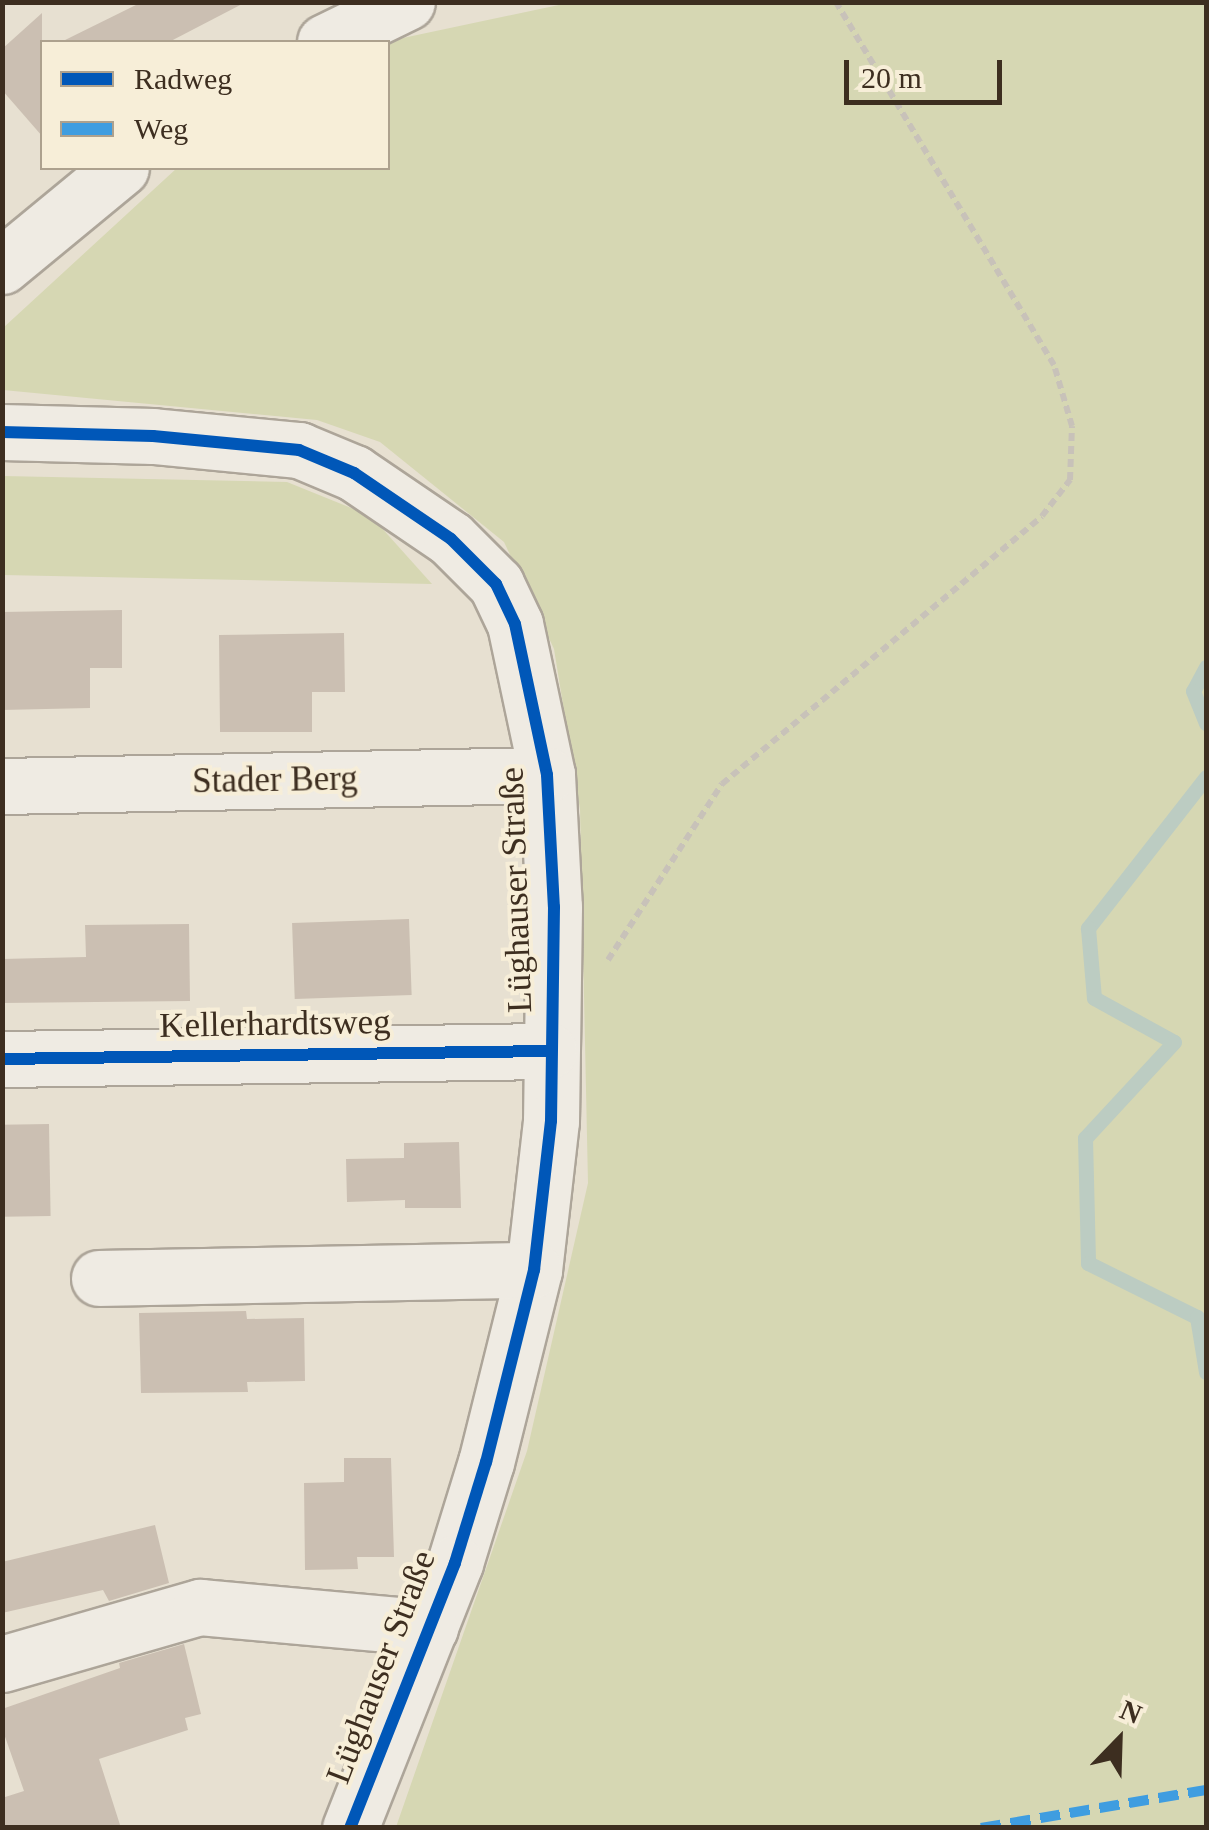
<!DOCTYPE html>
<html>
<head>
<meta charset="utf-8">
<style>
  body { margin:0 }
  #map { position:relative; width:1209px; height:1830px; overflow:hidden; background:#e7e0d1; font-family:"Times New Roman",serif }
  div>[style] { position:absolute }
  .green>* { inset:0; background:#d6d7b3 }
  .stream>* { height:15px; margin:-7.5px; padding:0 7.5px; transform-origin:7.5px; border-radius:7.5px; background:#bcccc2 }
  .building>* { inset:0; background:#cbbfb2; transform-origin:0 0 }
  .path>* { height:6px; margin-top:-3px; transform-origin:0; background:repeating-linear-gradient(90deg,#c8c2b9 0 8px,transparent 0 13px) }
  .roads { filter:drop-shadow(2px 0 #ada599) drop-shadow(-2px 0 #ada599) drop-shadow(0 2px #ada599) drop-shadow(0 -2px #ada599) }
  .minor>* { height:55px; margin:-27.5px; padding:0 27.5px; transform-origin:27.5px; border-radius:27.5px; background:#efebe3 }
  .quiet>* { height:10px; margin-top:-5px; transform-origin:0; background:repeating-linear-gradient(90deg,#3f9de0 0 20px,transparent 0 30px) }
  .cycleway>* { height:12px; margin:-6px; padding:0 6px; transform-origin:6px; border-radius:6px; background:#0057b8 }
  span { translate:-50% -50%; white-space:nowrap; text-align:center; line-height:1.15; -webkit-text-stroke:8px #f7eed8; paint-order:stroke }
  .street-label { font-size:35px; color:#3d2e20 }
  .frame { position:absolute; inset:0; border:5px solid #3d2e20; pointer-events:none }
  .legend { position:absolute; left:40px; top:40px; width:350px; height:130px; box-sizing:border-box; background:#f7eed8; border:2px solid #ada18e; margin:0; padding:12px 18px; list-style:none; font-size:30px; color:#3d2e20 }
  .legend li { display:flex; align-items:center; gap:20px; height:50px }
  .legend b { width:50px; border:2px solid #ada18e }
  .north { position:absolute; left:1069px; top:1690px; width:100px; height:100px; -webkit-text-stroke:8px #f7eed8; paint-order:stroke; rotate:23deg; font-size:28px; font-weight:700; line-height:40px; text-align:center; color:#3d2e20 }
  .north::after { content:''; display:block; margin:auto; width:35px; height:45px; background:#3d2e20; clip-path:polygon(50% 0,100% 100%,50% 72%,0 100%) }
  .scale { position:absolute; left:844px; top:60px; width:158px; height:45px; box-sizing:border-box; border:5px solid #3d2e20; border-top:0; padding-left:12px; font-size:30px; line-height:35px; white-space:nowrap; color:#3d2e20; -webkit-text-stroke:8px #f7eed8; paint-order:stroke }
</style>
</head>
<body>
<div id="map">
  <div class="green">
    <div style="clip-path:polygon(573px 2px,1206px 3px,1206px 1827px,396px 1827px,527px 1451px,588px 1183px,580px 809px,554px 649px,504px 542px,380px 442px,317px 420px,3px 390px,3px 328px,177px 168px,388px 168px,388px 42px,384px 42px)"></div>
    <div style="clip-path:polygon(3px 476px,287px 482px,371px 516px,432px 584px,3px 575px)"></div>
  </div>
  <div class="stream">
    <div style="left:1206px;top:667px;width:27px;rotate:118deg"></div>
    <div style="left:1193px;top:691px;width:35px;rotate:68deg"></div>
    <div style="left:1206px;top:777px;width:192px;rotate:128deg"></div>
    <div style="left:1088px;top:928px;width:70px;rotate:85.1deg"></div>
    <div style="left:1094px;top:998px;width:91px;rotate:28.8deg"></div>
    <div style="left:1174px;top:1042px;width:131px;rotate:132.8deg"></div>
    <div style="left:1085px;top:1138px;width:125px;rotate:88.6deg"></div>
    <div style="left:1088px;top:1263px;width:122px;rotate:26.4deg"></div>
    <div style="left:1197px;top:1317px;width:56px;rotate:80.7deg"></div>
  </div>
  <div class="building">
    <div style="clip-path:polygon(142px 2px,246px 2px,169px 42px,61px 42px)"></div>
    <div style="clip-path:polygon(42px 13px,42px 136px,2px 90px,2px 49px)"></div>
    <div style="clip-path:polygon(122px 610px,122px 668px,90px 668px,90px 708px,2px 710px,2px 612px)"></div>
    <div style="clip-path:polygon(344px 633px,345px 692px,312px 692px,312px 732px,220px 732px,219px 635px)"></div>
    <div style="left:409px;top:919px;width:76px;height:117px;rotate:88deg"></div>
    <div style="clip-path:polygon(189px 924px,190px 1001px,2px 1003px,2px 959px,86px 957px,85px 925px)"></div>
    <div style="left:49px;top:1124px;width:92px;height:47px;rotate:89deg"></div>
    <div style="clip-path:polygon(459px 1142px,461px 1208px,405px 1208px,405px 1200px,347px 1202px,346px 1159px,404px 1158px,404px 1143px)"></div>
    <div style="clip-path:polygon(246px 1311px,247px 1319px,304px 1318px,305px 1381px,247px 1382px,248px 1392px,141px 1393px,139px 1313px)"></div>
    <div style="clip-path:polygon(344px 1458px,391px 1458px,394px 1557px,357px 1557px,358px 1569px,305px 1570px,304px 1483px,344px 1482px)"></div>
    <div style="clip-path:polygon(155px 1525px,169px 1583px,109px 1601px,103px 1590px,2px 1613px,2px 1562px)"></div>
    <div style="clip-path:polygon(184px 1644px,201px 1714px,185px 1718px,188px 1730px,99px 1759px,121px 1828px,2px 1828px,2px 1798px,24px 1791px,2px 1728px,2px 1709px,120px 1668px,119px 1663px)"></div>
  </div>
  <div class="path">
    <div style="left:608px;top:960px;width:210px;rotate:-57.1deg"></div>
    <div style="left:722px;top:784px;width:417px;rotate:-39.9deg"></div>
    <div style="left:1042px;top:516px;width:46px;rotate:-52.1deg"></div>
    <div style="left:1070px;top:480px;width:54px;rotate:-87.9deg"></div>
    <div style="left:1072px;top:426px;width:64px;rotate:-106.4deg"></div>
    <div style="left:1054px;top:365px;width:423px;rotate:-121deg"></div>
  </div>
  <div class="roads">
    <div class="minor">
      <div style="left:325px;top:42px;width:91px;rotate:-26deg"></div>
      <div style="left:2px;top:266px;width:154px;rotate:-39.5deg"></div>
      <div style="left:2px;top:432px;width:151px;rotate:1.5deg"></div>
      <div style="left:153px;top:436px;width:147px;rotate:5.5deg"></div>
      <div style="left:299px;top:450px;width:60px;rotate:22.7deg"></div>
      <div style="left:354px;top:473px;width:117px;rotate:34.2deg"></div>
      <div style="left:451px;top:539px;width:64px;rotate:45deg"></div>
      <div style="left:496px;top:584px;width:44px;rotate:64.6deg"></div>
      <div style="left:515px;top:624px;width:154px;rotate:78deg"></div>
      <div style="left:547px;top:775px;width:132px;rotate:87deg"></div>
      <div style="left:554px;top:907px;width:214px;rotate:90.8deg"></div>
      <div style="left:551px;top:1121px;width:150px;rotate:96.5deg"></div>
      <div style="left:534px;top:1270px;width:198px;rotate:104deg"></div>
      <div style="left:486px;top:1462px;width:106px;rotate:107.1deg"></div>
      <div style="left:455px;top:1563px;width:285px;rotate:111.6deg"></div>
      <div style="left:2px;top:786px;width:545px;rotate:-1.16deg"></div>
      <div style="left:2px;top:1059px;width:547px;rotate:-0.84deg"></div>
      <div style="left:99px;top:1278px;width:435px;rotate:-1.1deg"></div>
      <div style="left:2px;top:1664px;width:206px;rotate:-16.1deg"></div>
      <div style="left:200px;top:1607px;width:231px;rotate:5.2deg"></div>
    </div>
  </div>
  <div class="quiet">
    <div style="left:981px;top:1828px;width:228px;rotate:-9.6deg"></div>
  </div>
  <div class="cycleway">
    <div style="left:2px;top:432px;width:151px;rotate:1.5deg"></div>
    <div style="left:153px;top:436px;width:147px;rotate:5.5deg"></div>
    <div style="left:299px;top:450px;width:60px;rotate:22.7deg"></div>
    <div style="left:354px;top:473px;width:117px;rotate:34.2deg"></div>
    <div style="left:451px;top:539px;width:64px;rotate:45deg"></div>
    <div style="left:496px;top:584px;width:44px;rotate:64.6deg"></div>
    <div style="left:515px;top:624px;width:154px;rotate:78deg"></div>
    <div style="left:547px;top:775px;width:132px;rotate:87deg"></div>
    <div style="left:554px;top:907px;width:214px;rotate:90.8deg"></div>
    <div style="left:551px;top:1121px;width:150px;rotate:96.5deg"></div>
    <div style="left:534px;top:1270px;width:198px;rotate:104deg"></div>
    <div style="left:486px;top:1462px;width:106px;rotate:107.1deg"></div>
    <div style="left:455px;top:1563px;width:285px;rotate:111.6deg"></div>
    <div style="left:2px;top:1059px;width:547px;rotate:-0.84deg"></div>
  </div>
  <div class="street-label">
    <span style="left:275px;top:780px;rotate:-1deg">Stader Berg</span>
    <span style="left:516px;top:890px;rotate:-92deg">Lüghauser Straße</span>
    <span style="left:275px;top:1024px;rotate:-1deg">Kellerhardtsweg</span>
    <span style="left:381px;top:1667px;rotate:-69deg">Lüghauser Straße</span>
  </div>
  <div class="frame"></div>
  <ul class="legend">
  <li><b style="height:12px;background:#0057b8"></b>Radweg</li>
  <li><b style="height:12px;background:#3f9de0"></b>Weg</li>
  </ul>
  <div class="north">N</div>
  <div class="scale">20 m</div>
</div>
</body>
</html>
